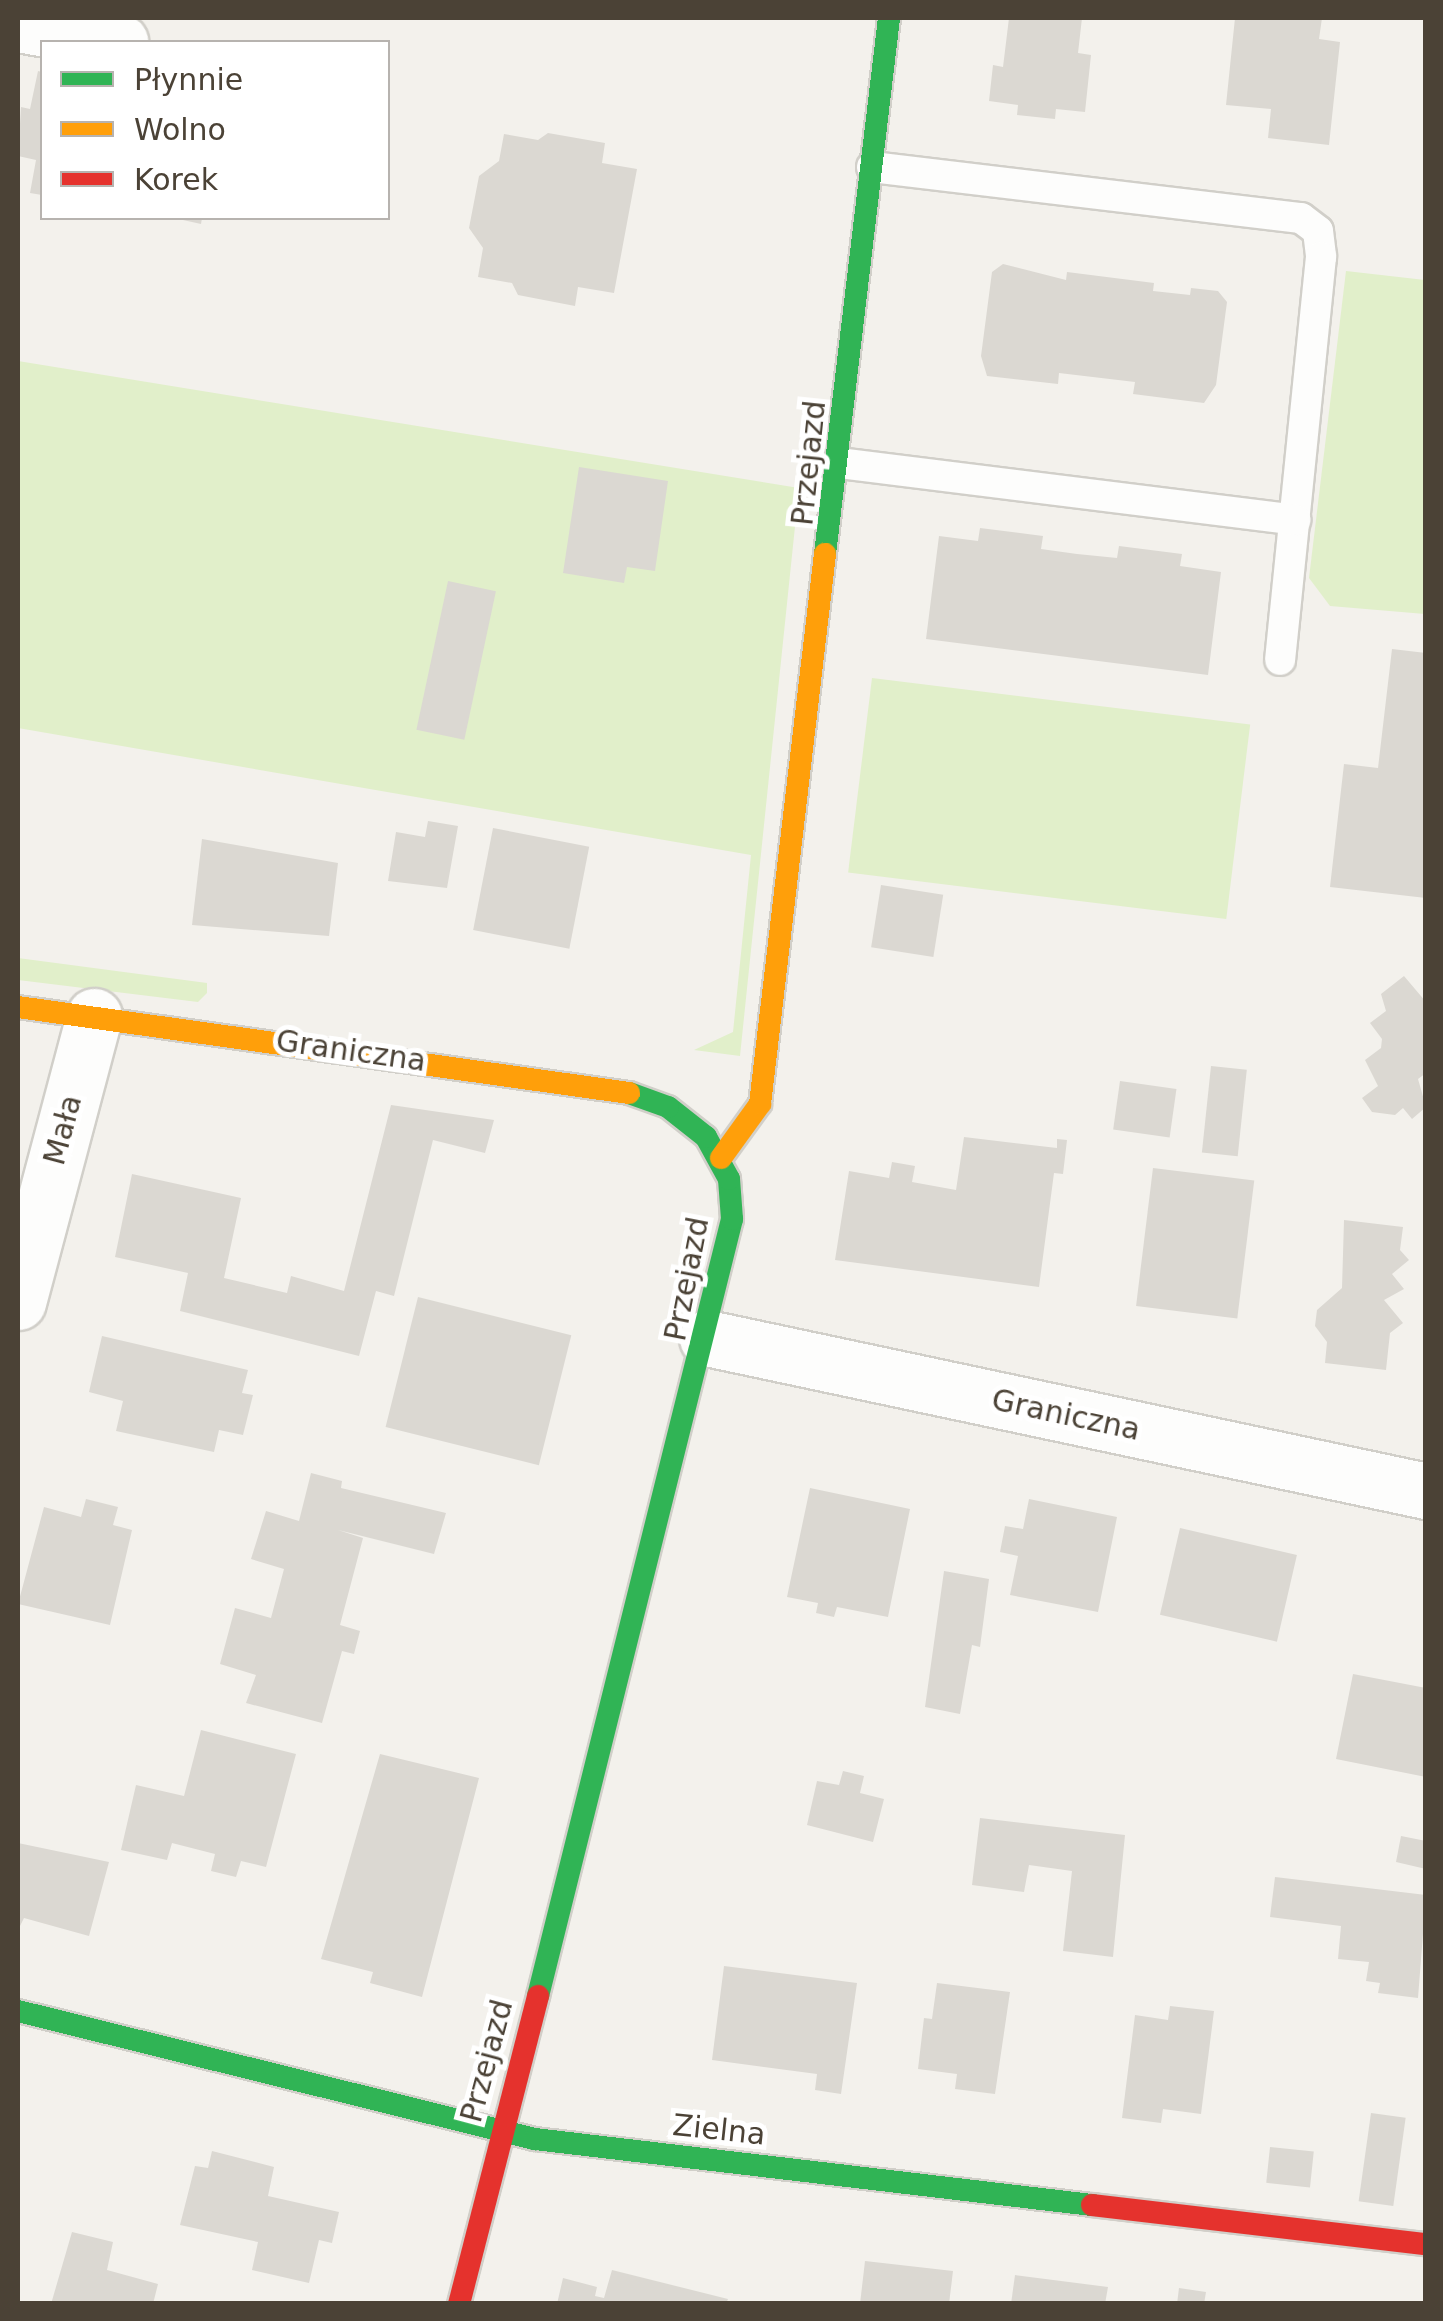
<!DOCTYPE html>
<html>
<head>
<meta charset="utf-8">
<style>
  body { margin:0 }
  #map { position:relative; width:1443px; height:2321px; overflow:hidden; background:#f3f1ec; font-family:"DejaVu Sans",sans-serif }
  div>[style] { position:absolute }
  .green>* { inset:0; background:#e1efca; transform-origin:0 0 }
  .building>* { inset:0; background:#dbd8d2; transform-origin:0 0 }
  .roads { filter:drop-shadow(2px 0 #d1cfc9) drop-shadow(-2px 0 #d1cfc9) drop-shadow(0 2px #d1cfc9) drop-shadow(0 -2px #d1cfc9) }
  .lane>* { height:30px; margin:-15px; padding:0 15px; transform-origin:15px; border-radius:15px; background:#fdfdfc }
  .street>* { height:55px; margin:-27.5px; padding:0 27.5px; transform-origin:27.5px; border-radius:27.5px; background:#fdfdfc }
  .fast>* { height:22px; margin:-11px; padding:0 11px; transform-origin:11px; border-radius:11px; background:#30b455 }
  .slow>* { height:22px; margin:-11px; padding:0 11px; transform-origin:11px; border-radius:11px; background:#ff9f0a }
  .jam>* { height:22px; margin:-11px; padding:0 11px; transform-origin:11px; border-radius:11px; background:#e5322d }
  span { translate:-50% -50%; white-space:nowrap; text-align:center; line-height:1.15; -webkit-text-stroke:10px #fff; paint-order:stroke }
  .street-label { font-size:30px; color:#4b4236 }
  .frame { position:absolute; inset:0; border:20px solid #4b4236; pointer-events:none }
  .legend { position:absolute; left:40px; top:40px; width:350px; height:180px; box-sizing:border-box; background:#fff; border:2px solid #b7b3af; margin:0; padding:12px 18px; list-style:none; font-size:30px; color:#4b4236 }
  .legend li { display:flex; align-items:center; gap:20px; height:50px }
  .legend b { width:50px; border:2px solid #b7b3af }
</style>
</head>
<body>
<div id="map">
  <div class="green">
    <div style="clip-path:polygon(1346px 271px,1425px 280px,1425px 614px,1330px 606px,1309px 578px)"></div>
    <div style="clip-path:polygon(18px 361px,799px 488px,740px 1056px,694px 1050px,733px 1032px,751px 855px,18px 728px)"></div>
    <div style="left:872px;top:678px;width:381px;height:196px;rotate:7deg"></div>
    <div style="clip-path:polygon(18px 958px,207px 983px,207px 993px,198px 1002px,18px 980px)"></div>
  </div>
  <div class="building">
    <div style="clip-path:polygon(1009px 18px,1082px 18px,1078px 53px,1091px 55px,1085px 112px,1056px 109px,1055px 119px,1017px 115px,1018px 105px,989px 101px,993px 65px,1003px 67px)"></div>
    <div style="clip-path:polygon(1235px 18px,1322px 18px,1319px 39px,1340px 42px,1329px 145px,1268px 138px,1271px 109px,1226px 105px)"></div>
    <div style="clip-path:polygon(38px 71px,42px 72px,42px 195px,30px 193px,36px 160px,18px 156px,21px 107px,30px 109px)"></div>
    <div style="clip-path:polygon(548px 133px,605px 143px,602px 163px,637px 169px,614px 293px,578px 287px,575px 306px,518px 295px,512px 283px,478px 277px,483px 248px,469px 228px,479px 176px,499px 161px,504px 134px,538px 140px)"></div>
    <div style="clip-path:polygon(174px 218px,202px 218px,201px 224px)"></div>
    <div style="clip-path:polygon(1003px 264px,1066px 280px,1067px 272px,1154px 283px,1153px 291px,1190px 295px,1191px 288px,1218px 291px,1227px 302px,1216px 385px,1204px 403px,1133px 394px,1135px 382px,1059px 373px,1058px 384px,987px 376px,981px 356px,992px 272px)"></div>
    <div style="clip-path:polygon(579px 467px,668px 481px,655px 571px,627px 567px,624px 583px,563px 573px)"></div>
    <div style="clip-path:polygon(980px 528px,1043px 536px,1041px 549px,1077px 554px,1117px 558px,1119px 546px,1182px 554px,1180px 566px,1221px 572px,1208px 675px,926px 639px,939px 536px,978px 541px)"></div>
    <div style="left:448px;top:581px;width:49px;height:152px;rotate:12deg"></div>
    <div style="clip-path:polygon(1392px 649px,1426px 653px,1426px 898px,1330px 887px,1344px 764px,1378px 768px)"></div>
    <div style="clip-path:polygon(428px 821px,458px 826px,447px 888px,388px 881px,396px 832px,425px 837px)"></div>
    <div style="left:493px;top:828px;width:98px;height:104px;rotate:11deg"></div>
    <div style="clip-path:polygon(202px 839px,338px 863px,329px 936px,192px 925px)"></div>
    <div style="left:881px;top:885px;width:63px;height:63px;rotate:9deg"></div>
    <div style="clip-path:polygon(1404px 976px,1426px 1002px,1426px 1073px,1418px 1079px,1426px 1107px,1412px 1119px,1403px 1108px,1395px 1115px,1372px 1112px,1362px 1098px,1378px 1086px,1365px 1060px,1381px 1048px,1382px 1039px,1370px 1023px,1386px 1011px,1381px 994px)"></div>
    <div style="left:1211px;top:1066px;width:36px;height:87px;rotate:6deg"></div>
    <div style="left:1120px;top:1081px;width:57px;height:49px;rotate:8deg"></div>
    <div style="clip-path:polygon(391px 1105px,494px 1120px,485px 1153px,433px 1140px,394px 1296px,376px 1291px,359px 1356px,180px 1311px,188px 1273px,115px 1257px,132px 1174px,241px 1198px,224px 1278px,287px 1293px,291px 1276px,344px 1291px)"></div>
    <div style="clip-path:polygon(964px 1137px,1057px 1148px,1057px 1139px,1067px 1140px,1063px 1174px,1054px 1173px,1039px 1287px,835px 1260px,849px 1171px,889px 1178px,892px 1162px,915px 1166px,912px 1182px,956px 1190px)"></div>
    <div style="left:1153px;top:1168px;width:102px;height:139px;rotate:7deg"></div>
    <div style="clip-path:polygon(1344px 1220px,1403px 1227px,1400px 1250px,1409px 1260px,1392px 1274px,1404px 1289px,1384px 1300px,1403px 1323px,1390px 1333px,1386px 1370px,1325px 1363px,1327px 1342px,1315px 1326px,1317px 1310px,1342px 1288px)"></div>
    <div style="left:418px;top:1297px;width:158px;height:134px;rotate:14deg"></div>
    <div style="clip-path:polygon(102px 1336px,248px 1370px,242px 1393px,253px 1395px,243px 1435px,219px 1430px,214px 1452px,116px 1431px,123px 1401px,89px 1392px)"></div>
    <div style="clip-path:polygon(311px 1473px,342px 1481px,341px 1488px,446px 1513px,434px 1554px,338px 1530px,363px 1538px,340px 1625px,360px 1631px,354px 1654px,342px 1651px,322px 1723px,246px 1703px,256px 1675px,220px 1664px,235px 1608px,271px 1618px,284px 1569px,251px 1559px,266px 1511px,299px 1521px)"></div>
    <div style="clip-path:polygon(810px 1488px,910px 1509px,888px 1617px,837px 1607px,834px 1617px,816px 1613px,818px 1603px,787px 1597px)"></div>
    <div style="clip-path:polygon(86px 1499px,118px 1507px,113px 1525px,132px 1530px,110px 1625px,18px 1604px,44px 1507px,81px 1517px)"></div>
    <div style="clip-path:polygon(1029px 1499px,1117px 1517px,1098px 1612px,1010px 1595px,1018px 1556px,1000px 1552px,1005px 1526px,1023px 1529px)"></div>
    <div style="left:1180px;top:1528px;width:120px;height:89px;rotate:13deg"></div>
    <div style="clip-path:polygon(944px 1571px,989px 1579px,980px 1647px,972px 1645px,960px 1714px,925px 1707px)"></div>
    <div style="clip-path:polygon(1353px 1674px,1426px 1688px,1426px 1777px,1336px 1759px)"></div>
    <div style="clip-path:polygon(201px 1730px,296px 1754px,266px 1867px,241px 1861px,236px 1877px,211px 1871px,215px 1854px,172px 1843px,167px 1860px,121px 1850px,136px 1785px,184px 1796px)"></div>
    <div style="clip-path:polygon(380px 1754px,479px 1778px,422px 1997px,370px 1983px,373px 1972px,321px 1959px)"></div>
    <div style="clip-path:polygon(843px 1771px,864px 1776px,860px 1793px,884px 1799px,873px 1842px,807px 1825px,817px 1781px,839px 1785px)"></div>
    <div style="clip-path:polygon(980px 1818px,1125px 1835px,1113px 1957px,1063px 1951px,1072px 1871px,1029px 1865px,1024px 1892px,972px 1885px)"></div>
    <div style="clip-path:polygon(1401px 1836px,1426px 1841px,1426px 1869px,1396px 1862px)"></div>
    <div style="clip-path:polygon(18px 1843px,109px 1862px,89px 1936px,24px 1918px,18px 1930px)"></div>
    <div style="clip-path:polygon(1275px 1877px,1426px 1895px,1418px 1998px,1378px 1993px,1380px 1983px,1366px 1981px,1369px 1962px,1338px 1959px,1341px 1926px,1270px 1917px)"></div>
    <div style="clip-path:polygon(724px 1966px,857px 1983px,841px 2094px,815px 2090px,817px 2074px,712px 2060px)"></div>
    <div style="clip-path:polygon(937px 1983px,1010px 1992px,995px 2094px,955px 2089px,957px 2074px,918px 2069px,924px 2018px,932px 2019px)"></div>
    <div style="clip-path:polygon(1170px 2006px,1214px 2011px,1201px 2114px,1163px 2109px,1161px 2123px,1122px 2118px,1135px 2015px,1168px 2020px)"></div>
    <div style="left:1371px;top:2113px;width:35px;height:89px;rotate:8deg"></div>
    <div style="left:1270px;top:2147px;width:44px;height:36px;rotate:6deg"></div>
    <div style="clip-path:polygon(212px 2151px,274px 2167px,268px 2196px,339px 2212px,332px 2243px,319px 2240px,309px 2283px,252px 2270px,258px 2242px,180px 2225px,195px 2166px,208px 2168px)"></div>
    <div style="clip-path:polygon(72px 2232px,113px 2242px,107px 2270px,158px 2284px,153px 2304px,51px 2304px)"></div>
    <div style="clip-path:polygon(865px 2261px,953px 2271px,949px 2304px,860px 2304px)"></div>
    <div style="clip-path:polygon(612px 2270px,728px 2299px,726px 2304px,557px 2304px,563px 2278px,597px 2287px,595px 2296px,604px 2298px)"></div>
    <div style="clip-path:polygon(1015px 2275px,1108px 2287px,1105px 2304px,1011px 2304px)"></div>
    <div style="clip-path:polygon(1179px 2288px,1206px 2292px,1204px 2304px,1177px 2304px)"></div>
  </div>
  <div class="roads">
    <div class="lane">
      <div style="left:872px;top:167px;width:432px;rotate:6.8deg"></div>
      <div style="left:1301px;top:218px;width:21px;rotate:37deg"></div>
      <div style="left:1318px;top:231px;width:26px;rotate:83deg"></div>
      <div style="left:1321px;top:257px;width:405px;rotate:95.8deg"></div>
      <div style="left:839px;top:463px;width:460px;rotate:7.1deg"></div>
    </div>
    <div class="street">
      <div style="left:18px;top:24px;width:104px;rotate:10deg"></div>
      <div style="left:18px;top:1302px;width:296px;rotate:-75.1deg"></div>
      <div style="left:707px;top:1338px;width:735px;rotate:12.01deg"></div>
    </div>
    <div class="fast">
      <div style="left:825px;top:554px;width:540px;rotate:-83.19deg"></div>
      <div style="left:538px;top:1996px;width:801px;rotate:-75.98deg"></div>
      <div style="left:732px;top:1219px;width:40px;rotate:-94.3deg"></div>
      <div style="left:729px;top:1179px;width:48px;rotate:-118.7deg"></div>
      <div style="left:706px;top:1137px;width:48px;rotate:-141.7deg"></div>
      <div style="left:668px;top:1107px;width:41px;rotate:-160.3deg"></div>
      <div style="left:18px;top:2011px;width:533px;rotate:13.91deg"></div>
      <div style="left:535px;top:2139px;width:561px;rotate:6.76deg"></div>
    </div>
    <div class="slow">
      <div style="left:18px;top:1007px;width:617px;rotate:8.01deg"></div>
      <div style="left:721px;top:1158px;width:67px;rotate:-54.2deg"></div>
      <div style="left:760px;top:1104px;width:554px;rotate:-83.26deg"></div>
    </div>
    <div class="jam">
      <div style="left:1092px;top:2205px;width:336px;rotate:6.7deg"></div>
      <div style="left:459px;top:2304px;width:318px;rotate:-75.6deg"></div>
    </div>
  </div>
  <div class="street-label">
    <span style="left:809px;top:463px;rotate:-84deg">Przejazd</span>
    <span style="left:351px;top:1051px;rotate:8deg">Graniczna</span>
    <span style="left:63px;top:1130px;rotate:-75deg">Mała</span>
    <span style="left:687px;top:1279px;rotate:-79deg">Przejazd</span>
    <span style="left:1066px;top:1415px;rotate:12deg">Graniczna</span>
    <span style="left:487px;top:2061px;rotate:-75deg">Przejazd</span>
    <span style="left:719px;top:2130px;rotate:6deg">Zielna</span>
  </div>
  <div class="frame"></div>
  <ul class="legend">
  <li><b style="height:12px;background:#30b455"></b>Płynnie</li>
  <li><b style="height:12px;background:#ff9f0a"></b>Wolno</li>
  <li><b style="height:12px;background:#e5322d"></b>Korek</li>
  </ul>
</div>
</body>
</html>
